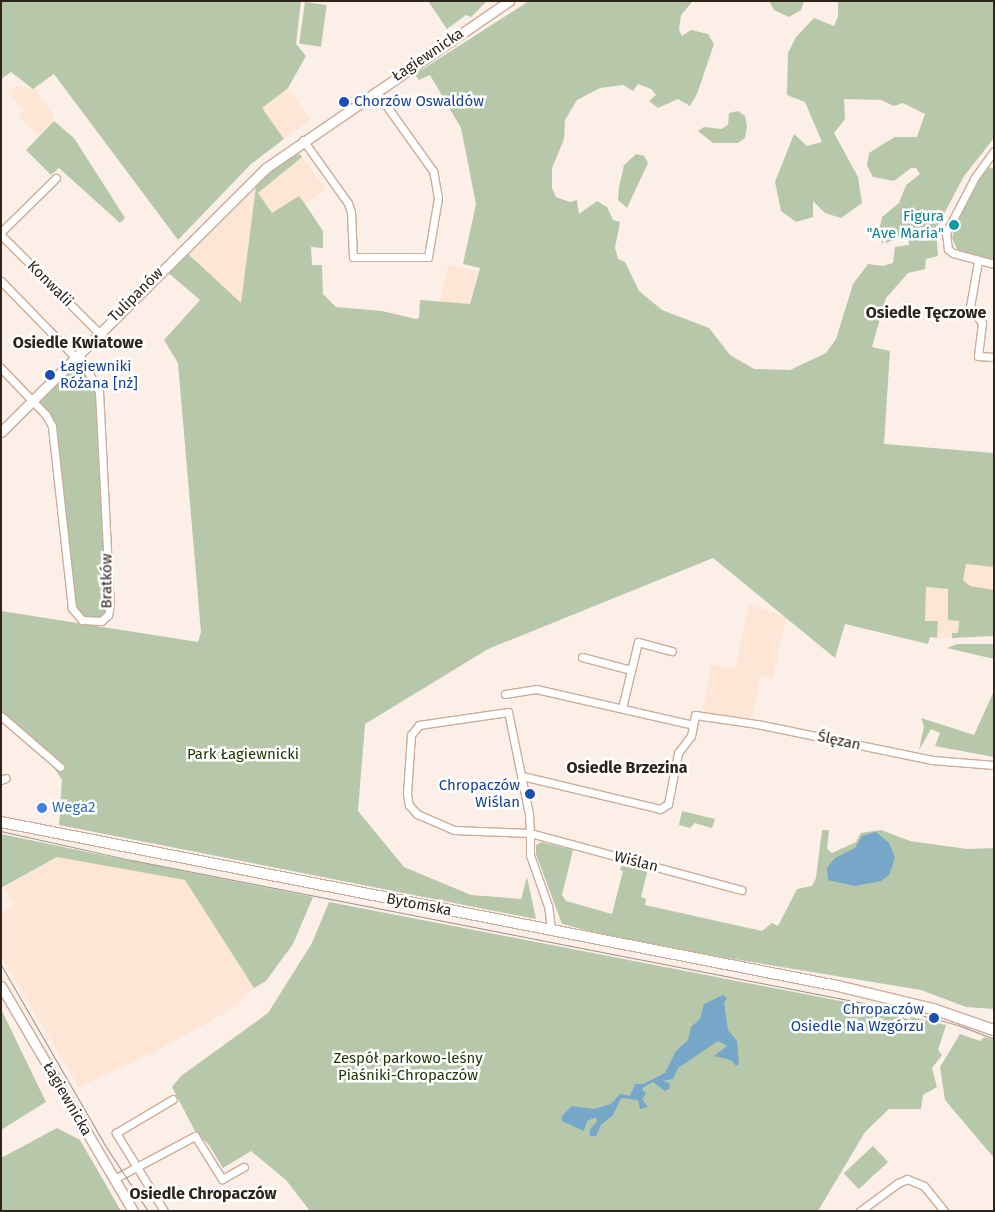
<!DOCTYPE html>
<html>
<head>
<meta charset="utf-8">
<style>
  body { margin:0 }
  #map { position:relative; width:995px; height:1212px; overflow:hidden; background:#fcefe7; font-family:"Fira Sans",sans-serif }
  div>[style] { position:absolute }
  .built>* { inset:0; background:#fde6d6; transform-origin:0 0 }
  .green>* { inset:0; background:#b6c8a9; transform-origin:0 0 }
  .water>* { inset:0; background:#76a6c8 }
  .roads { filter:drop-shadow(1px 0 #cbad99) drop-shadow(-1px 0 #cbad99) drop-shadow(0 1px #cbad99) drop-shadow(0 -1px #cbad99) }
  .minor>* { height:7px; margin:-3.5px; padding:0 3.5px; transform-origin:3.5px; border-radius:3.5px; background:#fff }
  .tertiary>* { height:9px; margin:-4.5px; padding:0 4.5px; transform-origin:4.5px; border-radius:4.5px; background:#fff }
  .secondary>* { height:10px; margin:-5px; padding:0 5px; transform-origin:5px; border-radius:5px; background:#fff }
  .tram>* { height:1px; margin:-0.5px; padding:0 0.5px; transform-origin:0.5px; border-radius:0.5px; background:#9b8f87 }
  .dots>* { width:14px; height:14px; translate:-50% -50%; box-sizing:border-box; border:2px solid #fff; border-radius:50% }
  span { translate:-50% -50%; white-space:nowrap; text-align:center; line-height:1.15; -webkit-text-stroke:5px #fff; paint-order:stroke }
  .street-label { font-size:15px; color:#2f241c }
  .transit-label { font-size:15px; color:#164399 }
  .left { translate:0 -50%; text-align:left }
  .right { translate:-100% -50%; text-align:right }
  .culture-label { font-size:15px; color:#0d838f }
  .park-label { font-size:15px; color:#1c3401 }
  .shop-label { font-size:15px; color:#366cbe }
  .neighbourhood-label { font-size:16px; color:#2f241c; font-weight:700 }
  .frame { position:absolute; inset:0; border:2px solid #2f241c; pointer-events:none }
</style>
</head>
<body>
<div id="map">
  <div class="built">
    <div style="clip-path:polygon(16px 86px,35px 88px,54px 116px,52px 122px,39px 136px,18px 116px,23px 110px,9px 93px)"></div>
    <div style="left:288px;top:88px;width:39px;height:34px;rotate:55deg"></div>
    <div style="clip-path:polygon(302px 157px,326px 190px,305px 204px,299px 196px,272px 213px,258px 193px)"></div>
    <div style="clip-path:polygon(256px 186px,241px 303px,186px 252px)"></div>
    <div style="clip-path:polygon(448px 265px,478px 271px,469px 304px,440px 302px)"></div>
    <div style="clip-path:polygon(966px 564px,994px 567px,994px 590px,970px 586px,963px 580px)"></div>
    <div style="clip-path:polygon(926px 587px,948px 589px,948px 620px,959px 621px,958px 633px,952px 633px,952px 638px,937px 638px,938px 621px,925px 621px)"></div>
    <div style="clip-path:polygon(749px 605px,786px 617px,773px 678px,761px 675px,752px 720px,703px 713px,711px 665px,735px 669px)"></div>
    <div style="clip-path:polygon(57px 857px,185px 880px,254px 988px,230px 1010px,153px 1053px,79px 1087px,1px 957px,1px 913px,14px 905px,4px 888px)"></div>
  </div>
  <div class="green">
    <div style="clip-path:polygon(1px 1px,301px 1px,296px 44px,306px 56px,288px 88px,262px 108px,284px 139px,251px 164px,178px 240px,54px 74px,33px 89px,11px 72px,1px 79px)"></div>
    <div style="clip-path:polygon(428px 1px,487px 1px,471px 17px,466px 15px,447px 29px)"></div>
    <div style="clip-path:polygon(529px 1px,693px 1px,681px 15px,679px 30px,682px 36px,691px 30px,708px 34px,714px 44px,697px 94px,690px 106px,678px 99px,658px 108px,649px 101px,656px 95px,651px 89px,638px 84px,633px 91px,623px 85px,600px 88px,577px 100px,565px 120px,564px 139px,552px 168px,552px 188px,556px 197px,570px 202px,577px 200px,579px 214px,597px 201px,607px 207px,613px 220px,620px 222px,615px 248px,618px 259px,625px 262px,639px 291px,662px 310px,709px 328px,730px 355px,754px 369px,790px 370px,826px 353px,836px 339px,853px 284px,868px 264px,883px 266px,893px 263px,895px 247px,909px 245px,908px 235px,883px 244px,878px 236px,882px 217px,899px 203px,906px 185px,920px 174px,916px 168px,911px 168px,894px 181px,873px 177px,867px 166px,869px 153px,883px 144px,895px 137px,917px 137px,925px 114px,903px 103px,894px 106px,881px 100px,844px 99px,845px 119px,834px 133px,858px 177px,862px 203px,841px 218px,825px 213px,813px 201px,813px 217px,796px 222px,781px 211px,775px 182px,794px 134px,807px 146px,822px 142px,805px 102px,787px 95px,788px 53px,796px 37px,814px 18px,834px 26px,838px 17px,838px 1px,994px 1px,994px 138px,964px 176px,936px 229px,938px 256px,926px 259px,925px 269px,908px 273px,886px 298px,872px 347px,890px 351px,884px 444px,994px 453px,994px 567px,966px 564px,963px 580px,970px 586px,994px 590px,994px 636px,952px 638px,952px 633px,958px 633px,959px 621px,948px 620px,948px 589px,926px 587px,925px 621px,938px 621px,937px 638px,930px 637px,928px 644px,845px 624px,835px 658px,713px 558px,488px 649px,365px 724px,358px 811px,404px 867px,471px 895px,521px 899px,527px 877px,536px 919px,59px 825px,62px 780px,41px 748px,1px 718px,1px 611px,198px 642px,201px 632px,178px 363px,164px 340px,200px 300px,165px 270px,186px 252px,241px 303px,256px 186px,281px 161px,300px 154px,302px 157px,258px 193px,272px 213px,299px 196px,305px 204px,323px 231px,323px 248px,311px 247px,312px 265px,322px 265px,323px 294px,336px 307px,382px 311px,416px 319px,419px 318px,420px 300px,470px 304px,480px 268px,463px 264px,476px 204px,461px 128px,430px 75px,419px 80px,415px 74px)"></div>
    <div style="clip-path:polygon(769px 1px,804px 1px,801px 10px,789px 17px,774px 10px)"></div>
    <div style="left:305px;top:2px;width:22px;height:42px;rotate:8deg"></div>
    <div style="clip-path:polygon(738px 111px,745px 116px,747px 127px,745px 138px,738px 143px,713px 143px,698px 131px,704px 127px,721px 129px,728px 125px,729px 113px)"></div>
    <div style="clip-path:polygon(54px 121px,74px 138px,125px 218px,120px 223px,59px 168px,51px 175px,26px 150px)"></div>
    <div style="clip-path:polygon(636px 154px,644px 156px,648px 163px,627px 208px,618px 200px,619px 187px,624px 165px)"></div>
    <div style="clip-path:polygon(986px 167px,994px 168px,994px 261px,958px 251px,952px 238px,958px 213px)"></div>
    <div style="clip-path:polygon(79px 362px,97px 383px,108px 615px,92px 622px,74px 612px,47px 412px,39px 402px)"></div>
    <div style="clip-path:polygon(957px 644px,994px 644px,994px 659px,947px 648px)"></div>
    <div style="clip-path:polygon(994px 691px,994px 757px,935px 746px,940px 733px,931px 729px,919px 750px,924px 726px,921px 718px,974px 735px)"></div>
    <div style="clip-path:polygon(682px 811px,715px 819px,712px 828px,695px 823px,690px 828px,679px 825px)"></div>
    <div style="clip-path:polygon(822px 830px,829px 830px,827px 849px,832px 853px,856px 842px,861px 833px,881px 830px,910px 841px,967px 849px,994px 848px,994px 1009px,966px 1007px,921px 990px,636px 943px,562px 924px,536px 854px,536px 845px,541px 842px,573px 850px,562px 895px,566px 901px,612px 914px,623px 871px,620px 870px,621px 866px,625px 863px,648px 869px,641px 897px,646px 899px,645px 905px,762px 931px,772px 923px,778px 926px,797px 889px,812px 886px,816px 878px)"></div>
    <div style="clip-path:polygon(1px 834px,92px 853px,313px 897px,293px 944px,266px 981px,254px 988px,185px 880px,57px 857px,1px 888px)"></div>
    <div style="clip-path:polygon(329px 902px,877px 1008px,910px 1020px,911px 1017px,946px 1025px,938px 1050px,942px 1055px,932px 1068px,937px 1087px,923px 1095px,921px 1109px,889px 1109px,865px 1132px,818px 1211px,310px 1211px,286px 1180px,251px 1151px,223px 1168px,209px 1145px,195px 1131px,172px 1087px,181px 1076px,268px 1013px,312px 943px)"></div>
    <div style="clip-path:polygon(1px 1009px,46px 1102px,1px 1130px)"></div>
    <div style="clip-path:polygon(960px 1034px,980px 1041px,984px 1037px,994px 1040px,994px 1158px,945px 1100px,940px 1067px)"></div>
    <div style="clip-path:polygon(57px 1128px,80px 1140px,121px 1211px,1px 1211px,1px 1158px)"></div>
    <div style="left:873px;top:1146px;width:22px;height:40px;rotate:47deg"></div>
  </div>
  <div class="water">
    <div style="clip-path:polygon(876px 832px,889px 843px,895px 858px,889px 875px,881px 881px,855px 886px,828px 880px,827px 868px,835px 858px,855px 848px,862px 836px)"></div>
    <div style="clip-path:polygon(723px 995px,727px 998px,724px 1003px,728px 1030px,737px 1041px,739px 1064px,736px 1066px,731px 1060px,714px 1056px,727px 1046px,718px 1041px,678px 1068px,673px 1079px,662px 1081px,670px 1083px,669px 1089px,665px 1091px,653px 1082px,644px 1087px,642px 1089px,646px 1094px,642px 1099px,648px 1107px,640px 1109px,638px 1100px,621px 1098px,613px 1115px,601px 1125px,596px 1136px,590px 1136px,590px 1129px,597px 1122px,596px 1117px,587px 1121px,584px 1131px,562px 1121px,562px 1116px,572px 1106px,594px 1109px,611px 1104px,620px 1094px,630px 1096px,635px 1084px,643px 1084px,665px 1073px,676px 1051px,688px 1040px,691px 1027px,700px 1019px,704px 1004px)"></div>
  </div>
  <div class="roads">
    <div class="minor">
      <div style="left:303px;top:140px;width:77px;rotate:54.5deg"></div>
      <div style="left:348px;top:203px;width:9px;rotate:72deg"></div>
      <div style="left:351px;top:212px;width:45px;rotate:87.5deg"></div>
      <div style="left:353px;top:257px;width:75px"></div>
      <div style="left:428px;top:257px;width:60px;rotate:-80.4deg"></div>
      <div style="left:438px;top:198px;width:27px;rotate:-100deg"></div>
      <div style="left:433px;top:171px;width:98px;rotate:-125.5deg"></div>
      <div style="left:994px;top:151px;width:34px;rotate:126deg"></div>
      <div style="left:974px;top:179px;width:61px;rotate:117.4deg"></div>
      <div style="left:946px;top:233px;width:16px;rotate:83deg"></div>
      <div style="left:948px;top:249px;width:6px;rotate:39deg"></div>
      <div style="left:953px;top:253px;width:42px;rotate:15deg"></div>
      <div style="left:1px;top:232px;width:77px;rotate:-44.5deg"></div>
      <div style="left:1px;top:235px;width:139px;rotate:45deg"></div>
      <div style="left:978px;top:261px;width:47px;rotate:99.9deg"></div>
      <div style="left:970px;top:307px;width:20px;rotate:53deg"></div>
      <div style="left:982px;top:323px;width:33px;rotate:97deg"></div>
      <div style="left:978px;top:356px;width:16px;rotate:4deg"></div>
      <div style="left:1px;top:281px;width:102px;rotate:45.8deg"></div>
      <div style="left:72px;top:354px;width:9px;rotate:21deg"></div>
      <div style="left:80px;top:357px;width:39px;rotate:61deg"></div>
      <div style="left:99px;top:391px;width:214px;rotate:87.1deg"></div>
      <div style="left:110px;top:605px;width:10px;rotate:101deg"></div>
      <div style="left:108px;top:615px;width:9px;rotate:139deg"></div>
      <div style="left:101px;top:621px;width:19px;rotate:-177deg"></div>
      <div style="left:82px;top:620px;width:16px;rotate:-130deg"></div>
      <div style="left:72px;top:608px;width:183px;rotate:-96.3deg"></div>
      <div style="left:52px;top:426px;width:13px;rotate:-119deg"></div>
      <div style="left:46px;top:415px;width:65px;rotate:-133.8deg"></div>
      <div style="left:582px;top:657px;width:51px;rotate:14.9deg"></div>
      <div style="left:505px;top:694px;width:31px;rotate:-9deg"></div>
      <div style="left:536px;top:689px;width:161px;rotate:12.9deg"></div>
      <div style="left:622px;top:708px;width:68px;rotate:-76.4deg"></div>
      <div style="left:638px;top:642px;width:35px;rotate:15deg"></div>
      <div style="left:1px;top:716px;width:78px;rotate:40.8deg"></div>
      <div style="left:522px;top:776px;width:142px;rotate:13.4deg"></div>
      <div style="left:660px;top:809px;width:9px;rotate:-32deg"></div>
      <div style="left:668px;top:804px;width:52px;rotate:-78.9deg"></div>
      <div style="left:678px;top:753px;width:21px;rotate:-53deg"></div>
      <div style="left:691px;top:736px;width:21px;rotate:-79deg"></div>
      <div style="left:695px;top:715px;width:63px;rotate:8.3deg"></div>
      <div style="left:757px;top:724px;width:179px;rotate:11.6deg"></div>
      <div style="left:932px;top:760px;width:62px;rotate:4.6deg"></div>
      <div style="left:1px;top:780px;width:5px;rotate:-22deg"></div>
      <div style="left:551px;top:929px;width:23px;rotate:-97deg"></div>
      <div style="left:548px;top:906px;width:54px;rotate:-109.4deg"></div>
      <div style="left:530px;top:855px;width:22px;rotate:-90deg"></div>
      <div style="left:530px;top:833px;width:19px;rotate:-93deg"></div>
      <div style="left:529px;top:814px;width:104px;rotate:-101.6deg"></div>
      <div style="left:508px;top:712px;width:90px;rotate:171.7deg"></div>
      <div style="left:419px;top:725px;width:13px;rotate:129deg"></div>
      <div style="left:411px;top:735px;width:59px;rotate:93.9deg"></div>
      <div style="left:407px;top:794px;width:11px;rotate:80deg"></div>
      <div style="left:409px;top:805px;width:12px;rotate:48deg"></div>
      <div style="left:417px;top:814px;width:40px;rotate:23.4deg"></div>
      <div style="left:454px;top:830px;width:76px;rotate:2.3deg"></div>
      <div style="left:530px;top:833px;width:219px;rotate:15.1deg"></div>
      <div style="left:114px;top:1179px;width:92px;rotate:-28deg"></div>
      <div style="left:195px;top:1136px;width:51px;rotate:57.9deg"></div>
      <div style="left:222px;top:1179px;width:25px;rotate:-29deg"></div>
      <div style="left:164px;top:1211px;width:92px;rotate:-121.6deg"></div>
      <div style="left:116px;top:1133px;width:66px;rotate:-30.8deg"></div>
      <div style="left:860px;top:1211px;width:47px;rotate:-36.4deg"></div>
      <div style="left:898px;top:1183px;width:10px;rotate:-24deg"></div>
      <div style="left:907px;top:1179px;width:18px;rotate:22deg"></div>
      <div style="left:924px;top:1186px;width:32px;rotate:51deg"></div>
    </div>
    <div class="tertiary">
      <div style="left:1px;top:432px;width:374px;rotate:-44.9deg"></div>
      <div style="left:266px;top:168px;width:295px;rotate:-34.5deg"></div>
      <div style="left:1px;top:986px;width:261px;rotate:59.6deg"></div>
    </div>
    <div class="secondary">
      <div style="left:1px;top:822px;width:853px;rotate:11.09deg"></div>
      <div style="left:838px;top:986px;width:98px;rotate:13.6deg"></div>
      <div style="left:933px;top:1009px;width:65px;rotate:19deg"></div>
    </div>
  </div>
  <div class="tram">
    <div style="left:1px;top:831px;width:133px;rotate:12.6deg"></div>
    <div style="left:131px;top:860px;width:793px;rotate:11.05deg"></div>
    <div style="left:909px;top:1012px;width:51px;rotate:14.9deg"></div>
    <div style="left:958px;top:1025px;width:39px;rotate:21deg"></div>
    <div style="left:1px;top:965px;width:204px;rotate:60deg"></div>
    <div style="left:103px;top:1142px;width:82px;rotate:56.9deg"></div>
  </div>
  <div class="dots">
    <div style="left:344px;top:102px;background:#1a4fb4"></div>
    <div style="left:954px;top:225px;background:#0f9aa8"></div>
    <div style="left:50px;top:375px;background:#1a4fb4"></div>
    <div style="left:530px;top:794px;background:#1a4fb4"></div>
    <div style="left:42px;top:808px;background:#3f7fe0"></div>
    <div style="left:934px;top:1018px;background:#1a4fb4"></div>
  </div>
  <div class="street-label">
    <span style="left:428px;top:55px;rotate:-34deg">Łagiewnicka</span>
    <span style="left:50px;top:284px;rotate:45deg">Konwalii</span>
    <span style="left:136px;top:295px;rotate:-45deg">Tulipanów</span>
    <span style="left:107px;top:581px;rotate:-90deg">Bratków</span>
    <span style="left:839px;top:741px;rotate:12deg">Ślęzan</span>
    <span style="left:636px;top:862px;rotate:14deg">Wiślan</span>
    <span style="left:419px;top:905px;rotate:11deg">Bytomska</span>
    <span style="left:67px;top:1099px;rotate:60deg">Łagiewnicka</span>
  </div>
  <div class="transit-label">
    <span class="left" style="left:354px;top:102px">Chorzów Oswaldów</span>
    <span class="left" style="left:60px;top:375px">Łagiewniki<br>Różana [nż]</span>
    <span class="right" style="left:520px;top:794px">Chropaczów<br>Wiślan</span>
    <span class="right" style="left:924px;top:1018px">Chropaczów<br>Osiedle Na Wzgórzu</span>
  </div>
  <div class="culture-label">
    <span class="right" style="left:944px;top:225px">Figura<br>"Ave Maria"</span>
  </div>
  <div class="park-label">
    <span style="left:243px;top:755px">Park Łagiewnicki</span>
    <span style="left:408px;top:1067px">Zespół parkowo-leśny<br>Piaśniki-Chropaczów</span>
  </div>
  <div class="shop-label">
    <span class="left" style="left:52px;top:808px">Wega2</span>
  </div>
  <div class="neighbourhood-label">
    <span style="left:926px;top:313px">Osiedle Tęczowe</span>
    <span style="left:78px;top:343px">Osiedle Kwiatowe</span>
    <span style="left:627px;top:768px">Osiedle Brzezina</span>
    <span style="left:203px;top:1194px">Osiedle Chropaczów</span>
  </div>
  <div class="frame"></div>
</div>
</body>
</html>
